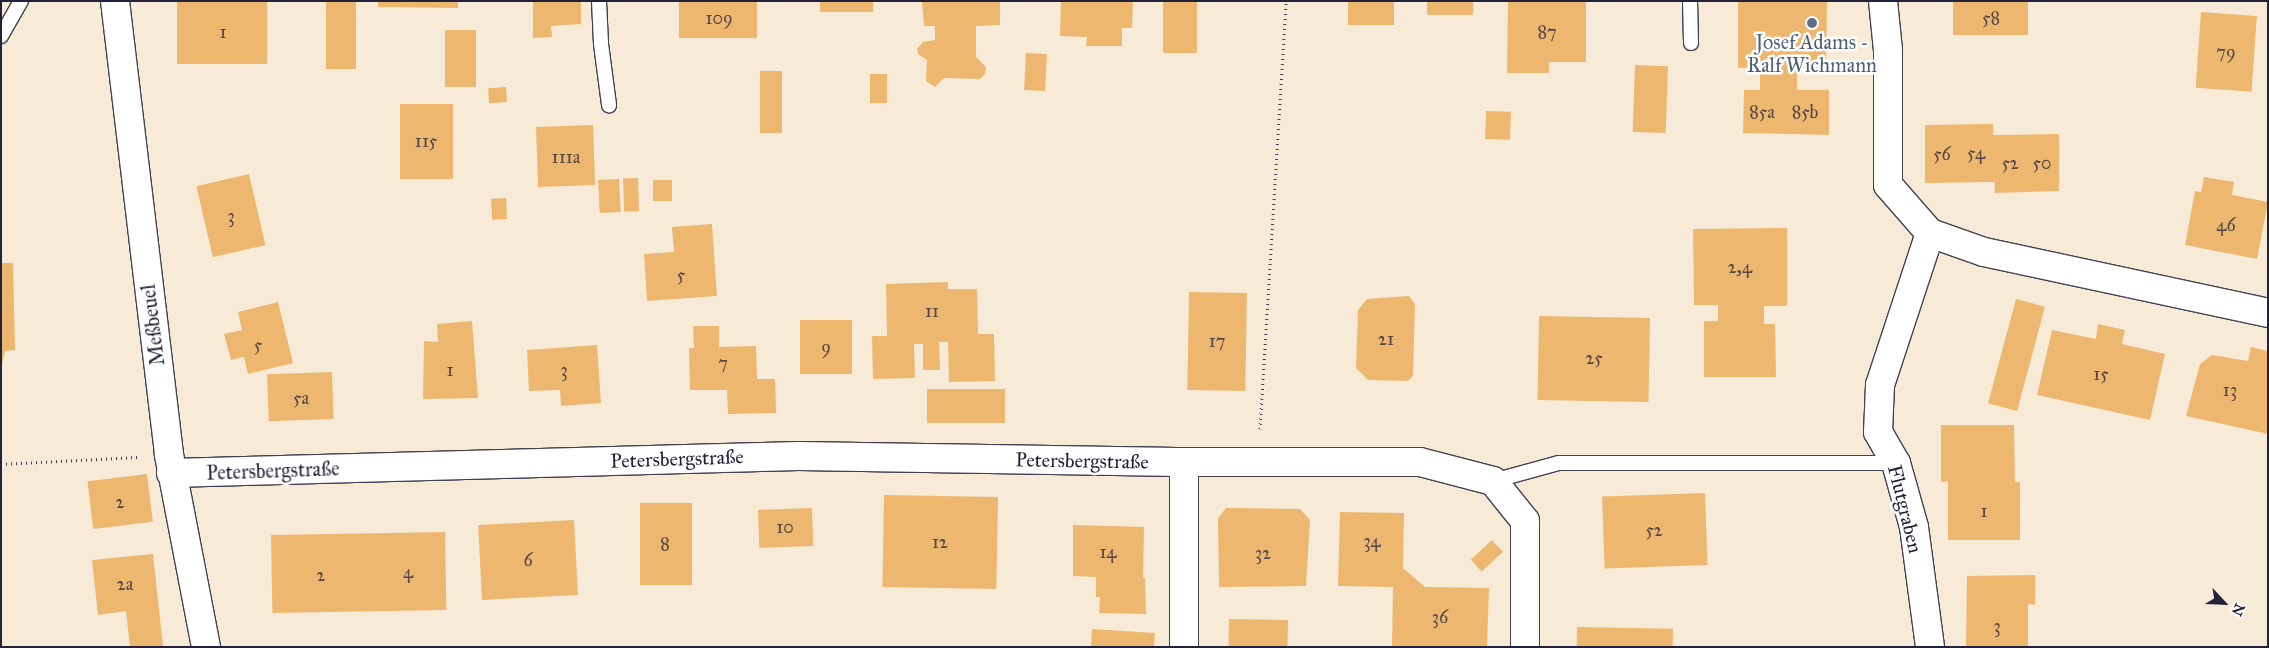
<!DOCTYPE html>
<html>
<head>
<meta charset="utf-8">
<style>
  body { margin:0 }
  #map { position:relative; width:2269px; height:648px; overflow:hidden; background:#f7ebd8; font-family:"IM FELL Great Primer",serif }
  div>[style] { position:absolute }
  .building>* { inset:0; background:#edb76f; transform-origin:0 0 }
  .path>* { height:3px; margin-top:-1.5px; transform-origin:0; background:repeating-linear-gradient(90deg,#424053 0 1px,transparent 0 5px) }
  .roads { filter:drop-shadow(1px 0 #424053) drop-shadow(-1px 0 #424053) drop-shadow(0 1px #424053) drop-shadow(0 -1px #424053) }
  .lane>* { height:14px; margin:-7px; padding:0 7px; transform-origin:7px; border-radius:7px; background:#fff }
  .street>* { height:28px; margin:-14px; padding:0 14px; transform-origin:14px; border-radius:14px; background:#fff }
  .dots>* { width:14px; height:14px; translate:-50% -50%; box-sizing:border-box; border:2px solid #fff; border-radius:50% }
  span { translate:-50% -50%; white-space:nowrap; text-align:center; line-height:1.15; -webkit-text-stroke:5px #fff; paint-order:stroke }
  .number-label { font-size:18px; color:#554748 }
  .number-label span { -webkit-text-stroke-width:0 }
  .service-label { font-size:20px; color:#4e5e75 }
  .street-label { font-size:20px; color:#22223b }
  .frame { position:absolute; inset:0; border:2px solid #22223b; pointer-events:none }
  .north { position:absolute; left:2199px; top:578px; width:50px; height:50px; -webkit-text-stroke:4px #fff; paint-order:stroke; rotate:115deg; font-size:14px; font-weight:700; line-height:20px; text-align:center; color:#22223b }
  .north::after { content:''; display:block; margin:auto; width:18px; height:22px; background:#22223b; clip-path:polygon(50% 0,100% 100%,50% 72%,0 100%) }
</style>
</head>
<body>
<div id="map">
  <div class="building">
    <div style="left:177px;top:1px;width:90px;height:63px"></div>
    <div style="left:326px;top:1px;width:30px;height:68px"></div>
    <div style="clip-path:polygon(378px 1px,458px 1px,458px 8px,378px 7px)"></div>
    <div style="clip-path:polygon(533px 1px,581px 1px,581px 24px,551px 26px,552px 37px,533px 38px)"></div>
    <div style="left:679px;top:1px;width:78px;height:37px"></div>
    <div style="left:820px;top:1px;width:53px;height:11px"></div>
    <div style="clip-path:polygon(922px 1px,1000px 1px,1000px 25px,976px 26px,976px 57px,986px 67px,985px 74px,980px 79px,944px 78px,935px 87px,926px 81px,927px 60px,918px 54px,917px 49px,923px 42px,935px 40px,935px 26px,924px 26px)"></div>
    <div style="clip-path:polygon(1061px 1px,1133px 1px,1132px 28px,1122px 28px,1122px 46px,1086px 46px,1087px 37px,1060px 36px)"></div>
    <div style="left:1163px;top:1px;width:34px;height:52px"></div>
    <div style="left:1348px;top:1px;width:46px;height:24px"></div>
    <div style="left:1427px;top:1px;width:46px;height:14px"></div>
    <div style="clip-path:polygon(1508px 1px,1586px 1px,1586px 62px,1549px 62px,1549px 73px,1507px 73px)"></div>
    <div style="clip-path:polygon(1738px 1px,1827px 1px,1826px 68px,1797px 68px,1797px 90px,1829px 90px,1829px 135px,1743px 133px,1744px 90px,1760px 90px,1760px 67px,1738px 68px)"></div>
    <div style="left:1953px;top:1px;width:75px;height:34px"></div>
    <div style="left:2201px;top:12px;width:56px;height:76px;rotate:4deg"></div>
    <div style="left:476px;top:30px;width:57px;height:31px;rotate:90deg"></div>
    <div style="left:1026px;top:53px;width:21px;height:37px;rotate:3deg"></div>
    <div style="left:1635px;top:65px;width:33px;height:67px;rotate:2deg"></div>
    <div style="left:760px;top:71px;width:22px;height:62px"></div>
    <div style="left:870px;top:74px;width:17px;height:29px"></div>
    <div style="left:506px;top:87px;width:15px;height:18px;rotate:86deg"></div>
    <div style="left:400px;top:104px;width:53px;height:75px"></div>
    <div style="left:1486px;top:111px;width:25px;height:28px;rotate:2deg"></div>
    <div style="clip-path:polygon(1993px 124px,1993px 135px,2059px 134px,2059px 191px,1995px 193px,1994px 174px,1994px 182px,1925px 183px,1925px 125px)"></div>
    <div style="left:593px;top:125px;width:60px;height:57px;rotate:88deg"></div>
    <div style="left:249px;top:174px;width:73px;height:54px;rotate:77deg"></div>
    <div style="clip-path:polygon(2204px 177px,2234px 182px,2232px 195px,2268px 202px,2257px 259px,2185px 245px,2195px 191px,2201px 192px)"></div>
    <div style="left:638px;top:178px;width:33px;height:15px;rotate:88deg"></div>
    <div style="left:619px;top:179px;width:33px;height:21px;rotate:87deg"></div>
    <div style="left:672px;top:180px;width:21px;height:19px;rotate:90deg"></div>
    <div style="left:506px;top:198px;width:21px;height:15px;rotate:87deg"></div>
    <div style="clip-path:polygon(712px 224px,717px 296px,647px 301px,644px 254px,674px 252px,672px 227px)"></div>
    <div style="clip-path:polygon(1787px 228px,1787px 306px,1764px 306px,1764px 324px,1775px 324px,1776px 377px,1704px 377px,1704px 321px,1718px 321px,1718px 305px,1694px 305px,1693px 229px)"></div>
    <div style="clip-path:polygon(1px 263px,13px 263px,15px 350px,5px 351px,1px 369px)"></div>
    <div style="clip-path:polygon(948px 282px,948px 289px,977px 289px,978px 334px,994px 334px,995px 381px,949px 382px,948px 342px,939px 342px,940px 370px,923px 370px,923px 344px,914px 344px,915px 378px,873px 379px,872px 336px,887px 336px,886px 284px)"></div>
    <div style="left:1189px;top:292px;width:58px;height:98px;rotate:1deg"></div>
    <div style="clip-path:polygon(1409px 296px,1415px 304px,1413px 376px,1408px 381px,1368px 380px,1356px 368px,1358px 310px,1367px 299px)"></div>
    <div style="left:2016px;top:299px;width:30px;height:108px;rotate:15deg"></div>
    <div style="clip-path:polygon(278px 302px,293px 363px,248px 374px,244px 357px,231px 360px,224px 334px,242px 330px,238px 312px)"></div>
    <div style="left:1539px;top:316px;width:111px;height:84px;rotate:1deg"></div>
    <div style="left:800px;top:320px;width:52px;height:54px"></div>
    <div style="clip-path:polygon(472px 321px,478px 398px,423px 399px,424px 341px,438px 342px,437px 324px)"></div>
    <div style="clip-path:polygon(2098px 324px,2125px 330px,2122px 344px,2165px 354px,2150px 420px,2037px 395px,2052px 330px,2096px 339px)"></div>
    <div style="clip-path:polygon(693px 326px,719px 326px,719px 347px,756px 346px,757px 379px,775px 379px,776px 413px,728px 414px,727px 390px,690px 390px,689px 348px,694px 348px)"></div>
    <div style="clip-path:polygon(597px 345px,601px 403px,561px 406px,560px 390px,529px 391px,527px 350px)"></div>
    <div style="clip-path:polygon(2251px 347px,2268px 351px,2268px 434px,2186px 416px,2200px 364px,2212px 355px,2248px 361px)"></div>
    <div style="left:332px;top:372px;width:47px;height:65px;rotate:88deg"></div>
    <div style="left:927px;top:389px;width:78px;height:34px"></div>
    <div style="clip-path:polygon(1941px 425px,2014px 425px,2015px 482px,2020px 482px,2020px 540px,1948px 540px,1948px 481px,1941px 482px)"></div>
    <div style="left:147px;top:474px;width:48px;height:60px;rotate:83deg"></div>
    <div style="left:1705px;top:493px;width:72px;height:103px;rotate:88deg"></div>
    <div style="left:884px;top:495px;width:114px;height:92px;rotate:1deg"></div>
    <div style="left:640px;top:503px;width:52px;height:82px"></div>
    <div style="left:812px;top:508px;width:38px;height:54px;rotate:88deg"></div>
    <div style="clip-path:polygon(1226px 508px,1300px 509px,1310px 520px,1306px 586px,1219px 587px,1218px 518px)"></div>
    <div style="clip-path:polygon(1340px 512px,1404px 513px,1403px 568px,1425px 587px,1489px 588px,1487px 647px,1392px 647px,1393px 587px,1338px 586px)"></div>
    <div style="left:574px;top:520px;width:75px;height:96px;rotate:87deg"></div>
    <div style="clip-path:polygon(1073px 525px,1144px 527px,1143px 578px,1145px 578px,1146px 614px,1099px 613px,1100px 597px,1096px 597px,1096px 577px,1073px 576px)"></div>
    <div style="left:445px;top:532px;width:78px;height:174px;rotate:89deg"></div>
    <div style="left:1492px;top:540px;width:16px;height:29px;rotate:47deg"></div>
    <div style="clip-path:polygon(153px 554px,163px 647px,130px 647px,126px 611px,98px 615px,92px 560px)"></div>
    <div style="clip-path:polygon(2035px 575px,2035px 605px,2028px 604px,2028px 647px,1966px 647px,1967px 576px)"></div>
    <div style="left:1229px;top:619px;width:59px;height:28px;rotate:1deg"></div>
    <div style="left:1577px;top:627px;width:96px;height:20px;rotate:1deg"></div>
    <div style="clip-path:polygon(1092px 629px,1155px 633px,1154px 647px,1091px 647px)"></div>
  </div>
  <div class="path">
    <div style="left:1260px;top:429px;width:429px;rotate:-86.5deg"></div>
    <div style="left:1px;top:464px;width:137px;rotate:-2.9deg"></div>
  </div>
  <div class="roads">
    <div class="lane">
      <div style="left:599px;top:1px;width:43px;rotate:87.3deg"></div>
      <div style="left:601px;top:44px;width:62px;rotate:82.5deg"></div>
      <div style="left:1690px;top:1px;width:42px;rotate:88.6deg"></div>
      <div style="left:1px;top:36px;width:40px;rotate:-60.3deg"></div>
      <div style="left:1493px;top:481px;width:68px;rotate:-15.3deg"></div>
      <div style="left:1559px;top:463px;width:337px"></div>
    </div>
    <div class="street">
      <div style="left:115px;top:1px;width:457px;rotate:83.2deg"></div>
      <div style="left:169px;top:455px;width:196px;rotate:79.1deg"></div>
      <div style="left:1883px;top:1px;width:49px;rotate:84.2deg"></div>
      <div style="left:1888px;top:50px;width:135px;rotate:90deg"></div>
      <div style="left:1888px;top:185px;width:64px;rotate:48.8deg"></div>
      <div style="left:1930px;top:233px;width:57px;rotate:19.4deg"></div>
      <div style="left:1984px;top:252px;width:290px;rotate:12.1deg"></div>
      <div style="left:1930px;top:233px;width:160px;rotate:108.2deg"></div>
      <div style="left:1880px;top:385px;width:47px;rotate:92.4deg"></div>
      <div style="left:1878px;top:432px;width:36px;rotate:60deg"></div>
      <div style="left:1896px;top:463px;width:66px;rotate:74.3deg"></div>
      <div style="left:1914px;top:527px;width:121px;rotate:82.4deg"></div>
      <div style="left:1184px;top:462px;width:185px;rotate:90deg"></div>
      <div style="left:171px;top:473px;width:628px;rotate:-1.55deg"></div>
      <div style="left:799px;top:456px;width:385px;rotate:0.9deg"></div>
      <div style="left:1184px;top:462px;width:236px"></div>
      <div style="left:1420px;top:462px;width:75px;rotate:14.6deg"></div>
      <div style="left:1493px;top:481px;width:51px;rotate:51.3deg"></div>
      <div style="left:1525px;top:521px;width:126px;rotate:90deg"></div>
    </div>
  </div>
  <div class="dots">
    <div style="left:1812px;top:23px;background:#5c6f8a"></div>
  </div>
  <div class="number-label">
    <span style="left:719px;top:18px">109</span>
    <span style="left:1991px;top:18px">58</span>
    <span style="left:223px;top:32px">1</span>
    <span style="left:1547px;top:32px">87</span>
    <span style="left:2226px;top:52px">79</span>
    <span style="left:1762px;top:112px">85a</span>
    <span style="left:1805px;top:112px">85b</span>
    <span style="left:426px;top:141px">115</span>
    <span style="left:1976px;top:153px">54</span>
    <span style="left:1942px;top:154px">56</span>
    <span style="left:566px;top:157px">111a</span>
    <span style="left:2010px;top:163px">52</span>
    <span style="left:2042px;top:163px">50</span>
    <span style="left:231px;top:216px">3</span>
    <span style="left:2226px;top:225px">46</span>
    <span style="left:1740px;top:267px">2,4</span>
    <span style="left:681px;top:275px">5</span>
    <span style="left:932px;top:311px">11</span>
    <span style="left:1386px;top:339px">21</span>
    <span style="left:1217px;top:341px">17</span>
    <span style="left:258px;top:345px">5</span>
    <span style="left:826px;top:347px">9</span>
    <span style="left:1594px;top:358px">25</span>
    <span style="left:723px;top:363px">7</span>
    <span style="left:450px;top:370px">1</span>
    <span style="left:564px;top:370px">3</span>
    <span style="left:2101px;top:374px">15</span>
    <span style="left:2230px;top:390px">13</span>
    <span style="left:301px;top:398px">5a</span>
    <span style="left:120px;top:502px">2</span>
    <span style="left:1984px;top:511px">1</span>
    <span style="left:785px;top:527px">10</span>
    <span style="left:1654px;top:530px">52</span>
    <span style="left:1372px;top:541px">34</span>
    <span style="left:940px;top:542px">12</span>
    <span style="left:665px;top:544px">8</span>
    <span style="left:1108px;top:552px">14</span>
    <span style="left:1263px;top:553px">32</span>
    <span style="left:528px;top:560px">6</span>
    <span style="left:408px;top:572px">4</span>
    <span style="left:321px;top:575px">2</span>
    <span style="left:125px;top:584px">2a</span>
    <span style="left:1440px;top:617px">36</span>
    <span style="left:1997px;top:626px">3</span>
  </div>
  <div class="service-label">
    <span style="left:1812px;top:54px">Josef Adams -<br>Ralf Wichmann</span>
  </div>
  <div class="street-label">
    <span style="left:153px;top:325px;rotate:-97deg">Meßbeuel</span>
    <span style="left:677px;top:459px;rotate:-2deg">Petersbergstraße</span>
    <span style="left:1082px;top:461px;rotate:1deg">Petersbergstraße</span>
    <span style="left:273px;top:471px;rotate:-2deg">Petersbergstraße</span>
    <span style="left:1905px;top:509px;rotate:76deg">Flutgraben</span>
  </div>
  <div class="frame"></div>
  <div class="north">N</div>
</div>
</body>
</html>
